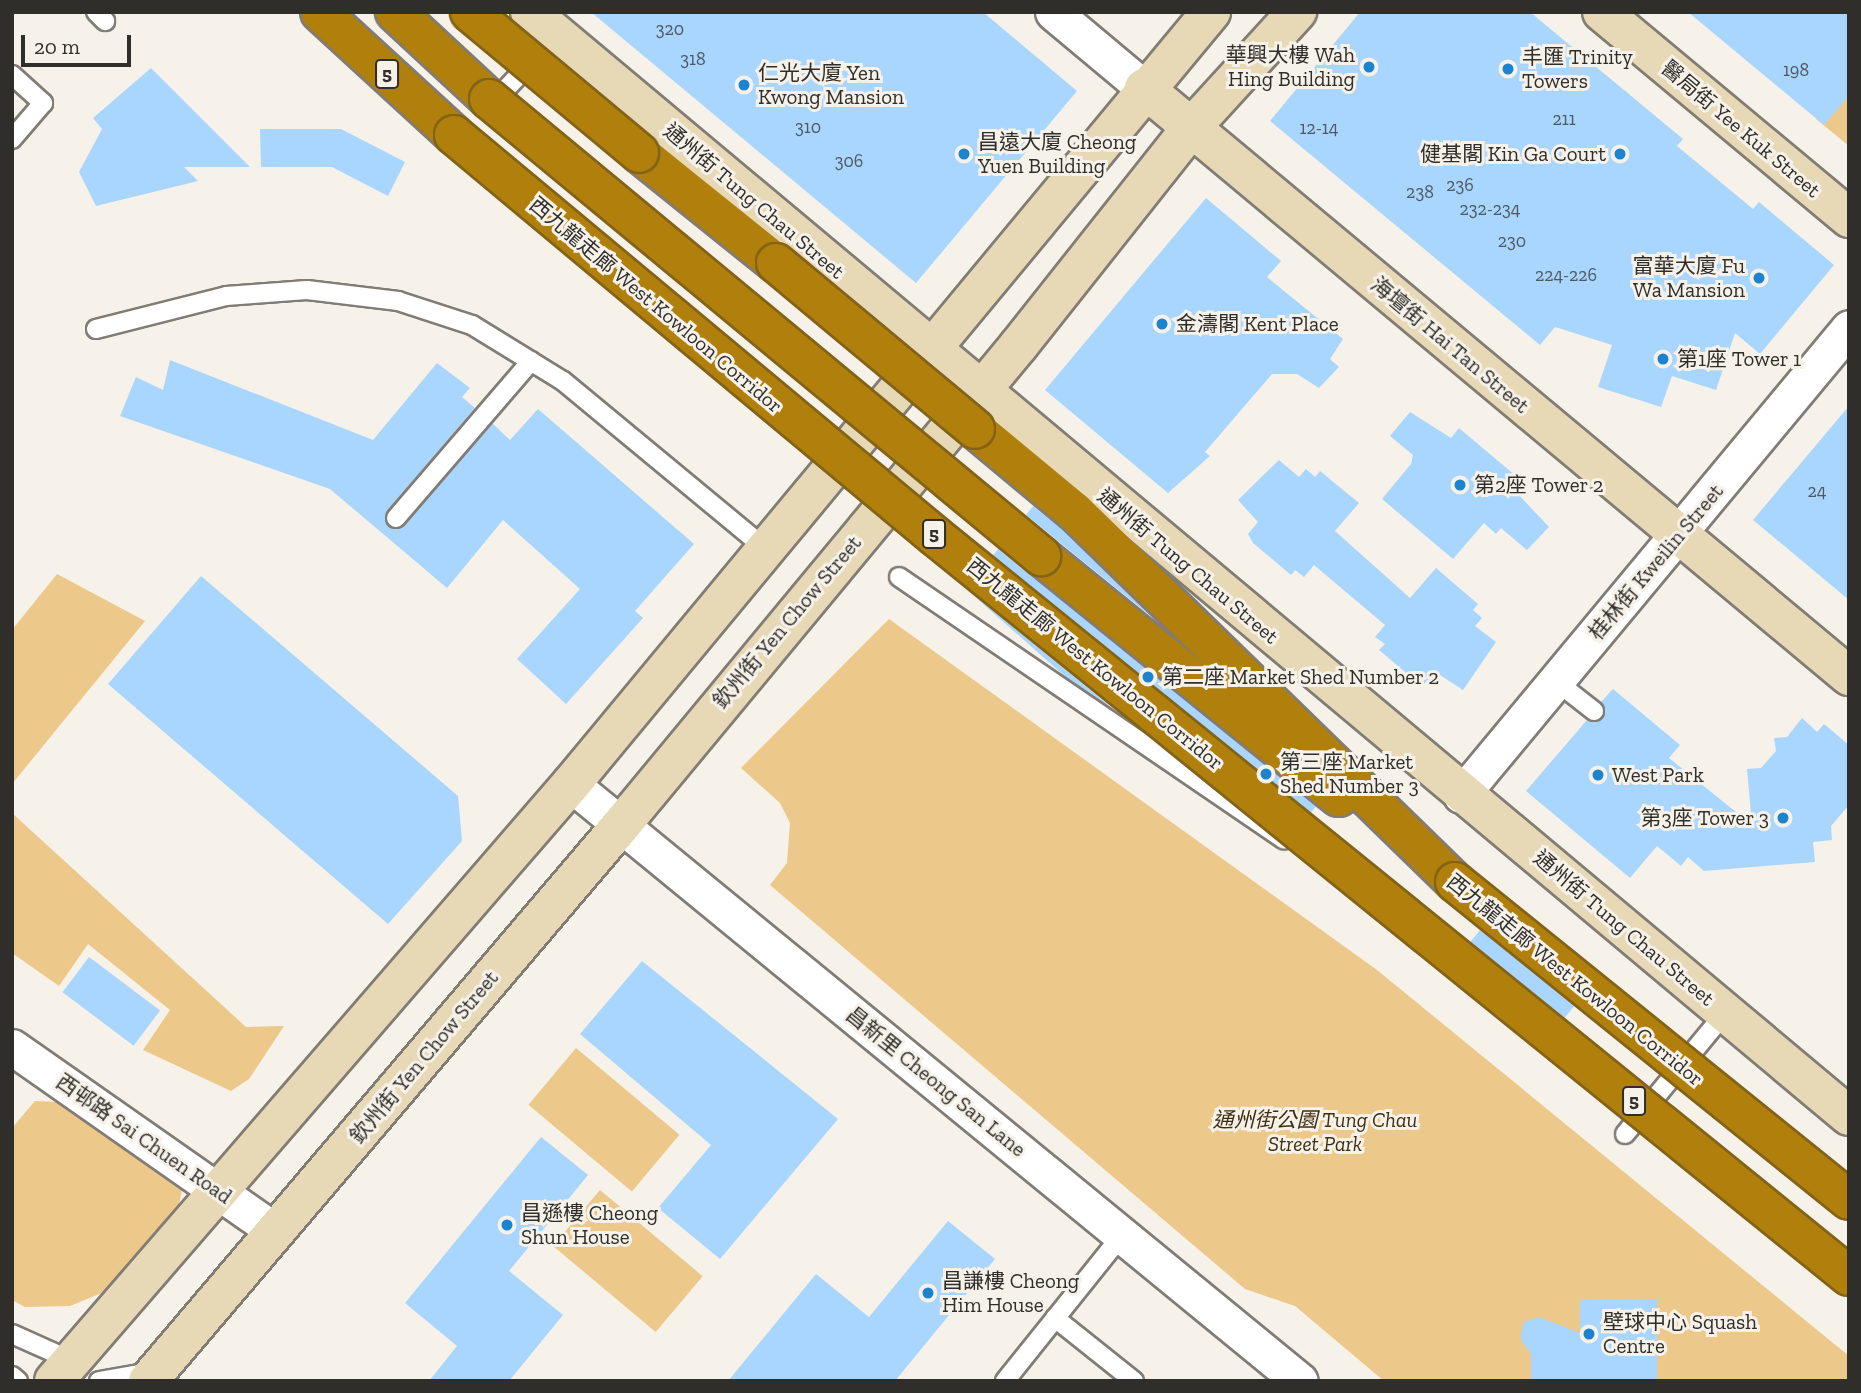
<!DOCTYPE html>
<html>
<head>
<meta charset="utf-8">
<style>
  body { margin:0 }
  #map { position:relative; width:1861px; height:1393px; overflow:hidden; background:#f6f1e9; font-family:"Zilla Slab","Noto Sans TC",serif }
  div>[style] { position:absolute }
  .green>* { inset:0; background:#ecc88a; transform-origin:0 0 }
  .building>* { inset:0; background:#a9d6fe; transform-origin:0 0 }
  .roads { filter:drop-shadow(2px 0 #817c75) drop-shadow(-2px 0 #817c75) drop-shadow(0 2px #817c75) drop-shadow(0 -2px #817c75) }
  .lane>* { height:18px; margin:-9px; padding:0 9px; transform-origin:9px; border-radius:9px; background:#fff }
  .street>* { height:35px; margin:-17.5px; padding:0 17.5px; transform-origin:17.5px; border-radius:17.5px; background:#fff }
  .secondary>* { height:38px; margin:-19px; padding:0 19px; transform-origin:19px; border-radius:19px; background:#e7d9b6 }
  .highway>* { height:38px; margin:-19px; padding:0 19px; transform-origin:19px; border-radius:19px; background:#b07f0c }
  .bridges { filter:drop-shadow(2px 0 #836317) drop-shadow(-2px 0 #836317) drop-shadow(0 2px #836317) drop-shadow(0 -2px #836317) }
  .highway-bridge>* { height:38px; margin:-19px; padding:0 19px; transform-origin:19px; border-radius:19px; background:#b07f0c }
  .dots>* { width:19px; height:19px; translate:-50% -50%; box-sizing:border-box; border:4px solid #f6f1e9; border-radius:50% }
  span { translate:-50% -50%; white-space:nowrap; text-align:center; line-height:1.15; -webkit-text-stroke:6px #f6f1e9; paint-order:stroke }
  .number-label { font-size:18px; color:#4e5860 }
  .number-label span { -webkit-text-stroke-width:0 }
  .shield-label span { padding:2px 5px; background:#f6f1e9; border:2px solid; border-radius:5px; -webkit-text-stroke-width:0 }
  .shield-label { font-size:19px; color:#302e2b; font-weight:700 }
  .poi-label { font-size:21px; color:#302e2b }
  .right { translate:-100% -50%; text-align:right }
  .left { translate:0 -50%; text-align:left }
  .street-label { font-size:21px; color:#302e2b }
  .park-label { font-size:21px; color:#3e2e11; font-style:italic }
  .frame { position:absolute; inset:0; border:14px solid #302e2b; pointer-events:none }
  .scale { position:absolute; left:21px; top:35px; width:110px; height:32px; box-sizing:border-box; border:4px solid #302e2b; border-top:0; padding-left:9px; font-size:21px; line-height:24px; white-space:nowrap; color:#302e2b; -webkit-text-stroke:5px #f6f1e9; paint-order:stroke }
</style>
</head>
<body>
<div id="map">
  <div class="green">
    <div style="clip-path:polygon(1849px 79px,1849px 146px,1816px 119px)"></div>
    <div style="clip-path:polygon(57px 574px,145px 621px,12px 784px,12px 630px)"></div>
    <div style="clip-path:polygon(889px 619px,1377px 970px,1849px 1356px,1849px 1381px,1384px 1381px,1295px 1306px,1245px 1289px,770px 885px,787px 863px,790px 823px,780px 803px,741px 768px)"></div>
    <div style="clip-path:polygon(12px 813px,246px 1027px,284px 1026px,249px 1079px,231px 1091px,143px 1050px,170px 1010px,88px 944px,59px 986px,12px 953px)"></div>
    <div style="left:576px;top:1048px;width:135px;height:74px;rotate:40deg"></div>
    <div style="clip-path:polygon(35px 1101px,83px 1103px,182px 1190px,177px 1214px,109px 1290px,70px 1306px,25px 1307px,12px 1300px,12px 1128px)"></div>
    <div style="left:600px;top:1190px;width:134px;height:73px;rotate:40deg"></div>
  </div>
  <div class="building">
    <div style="clip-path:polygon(591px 12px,983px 12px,1077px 91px,916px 283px)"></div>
    <div style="clip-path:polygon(1360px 12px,1530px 12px,1683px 139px,1677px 146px,1718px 180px,1753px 209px,1759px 202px,1834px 265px,1760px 354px,1735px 333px,1716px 390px,1672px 376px,1661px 407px,1598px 387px,1612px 345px,1555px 327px,1540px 345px,1270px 121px)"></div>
    <div style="clip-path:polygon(1688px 12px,1849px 12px,1849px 96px,1824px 125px)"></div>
    <div style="clip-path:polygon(151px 68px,250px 167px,184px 167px,198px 181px,96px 206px,79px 172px,102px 129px,93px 118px)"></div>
    <div style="clip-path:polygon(260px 129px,341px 129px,405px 162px,388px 196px,332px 167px,261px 167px)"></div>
    <div style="clip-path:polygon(1206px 198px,1281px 261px,1267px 277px,1343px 339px,1330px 359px,1339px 367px,1319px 388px,1297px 374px,1272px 374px,1205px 452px,1210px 456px,1168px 493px,1045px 390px)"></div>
    <div style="clip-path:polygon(170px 360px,373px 440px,437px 363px,470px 388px,462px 397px,475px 408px,387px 511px,389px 527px,405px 525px,492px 423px,510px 440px,538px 409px,694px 544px,635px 611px,643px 618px,566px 704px,517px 659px,580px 589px,503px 520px,447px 588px,330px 489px,120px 416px,136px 377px,163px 390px)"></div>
    <div style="clip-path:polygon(1849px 406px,1849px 600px,1753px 520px)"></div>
    <div style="clip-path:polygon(1410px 412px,1451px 438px,1459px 428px,1523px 482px,1516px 492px,1549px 527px,1527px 550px,1501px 528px,1496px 534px,1484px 523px,1453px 559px,1382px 499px,1411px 464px,1413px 455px,1390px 436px)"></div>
    <div style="clip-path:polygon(1279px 460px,1299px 477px,1306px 469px,1315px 477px,1320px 471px,1359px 503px,1335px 531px,1410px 598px,1436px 568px,1478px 604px,1473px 610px,1482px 618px,1475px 626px,1496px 642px,1463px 690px,1437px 673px,1427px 684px,1417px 682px,1379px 650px,1385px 644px,1375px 637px,1385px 625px,1314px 565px,1304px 577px,1295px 570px,1291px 575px,1253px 543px,1248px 534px,1258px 522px,1238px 500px)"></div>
    <div style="clip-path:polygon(1033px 506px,1060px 528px,1153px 618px,1026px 515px)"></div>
    <div style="left:998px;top:549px;width:409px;height:8px;rotate:39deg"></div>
    <div style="clip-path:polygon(201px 576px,458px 796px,462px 841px,388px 924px,108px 684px)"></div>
    <div style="clip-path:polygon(965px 588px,1122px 716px,1069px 680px)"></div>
    <div style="clip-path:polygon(1613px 689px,1680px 745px,1669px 758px,1752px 825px,1747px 769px,1761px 768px,1776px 751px,1774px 738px,1787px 737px,1802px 718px,1817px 732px,1824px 724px,1849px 745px,1849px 805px,1831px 826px,1832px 840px,1813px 842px,1815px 862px,1704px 871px,1688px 857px,1681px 866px,1657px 846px,1630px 878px,1526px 791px,1587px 720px,1602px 718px,1601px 702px)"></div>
    <div style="left:1480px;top:930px;width:121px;height:15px;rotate:39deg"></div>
    <div style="left:89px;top:957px;width:89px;height:44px;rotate:37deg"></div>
    <div style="clip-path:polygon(642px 961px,838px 1119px,720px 1259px,658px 1208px,711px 1145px,580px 1034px)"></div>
    <div style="clip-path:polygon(541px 1137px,588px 1175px,509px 1271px,563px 1315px,509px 1381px,429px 1381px,457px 1346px,405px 1303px)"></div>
    <div style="clip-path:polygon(948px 1221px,995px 1259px,895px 1381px,728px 1381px,816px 1274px,869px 1317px)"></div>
    <div style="clip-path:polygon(1580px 1300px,1657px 1300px,1657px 1381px,1531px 1381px,1531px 1354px,1520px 1338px,1524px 1322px,1539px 1317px,1580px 1333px)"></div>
  </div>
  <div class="roads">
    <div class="lane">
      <div style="left:96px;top:12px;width:13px;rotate:45deg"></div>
      <div style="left:12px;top:75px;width:42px;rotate:42.1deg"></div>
      <div style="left:43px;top:103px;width:48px;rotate:130.7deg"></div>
      <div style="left:505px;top:90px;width:41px;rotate:-47deg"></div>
      <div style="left:96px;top:329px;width:134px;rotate:-14.2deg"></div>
      <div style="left:226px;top:296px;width:81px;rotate:-4.2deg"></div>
      <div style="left:307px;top:290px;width:92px;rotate:6.9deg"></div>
      <div style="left:398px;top:301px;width:78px;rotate:18deg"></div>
      <div style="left:472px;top:325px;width:107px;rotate:31.6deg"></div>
      <div style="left:563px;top:381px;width:262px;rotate:39.6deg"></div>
      <div style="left:396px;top:518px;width:207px;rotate:-49.3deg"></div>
      <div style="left:899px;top:577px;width:466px;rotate:34.3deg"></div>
      <div style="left:1557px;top:682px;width:47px;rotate:38.1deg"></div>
      <div style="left:1625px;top:1134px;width:157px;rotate:-50.4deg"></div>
      <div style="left:1055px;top:1318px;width:101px;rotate:38.6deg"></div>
      <div style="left:12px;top:1334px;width:64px;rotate:24.1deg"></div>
      <div style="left:12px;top:1376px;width:8px;rotate:40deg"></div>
      <div style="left:99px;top:1381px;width:53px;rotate:-9.8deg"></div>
      <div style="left:1005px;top:1381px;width:187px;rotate:-51.3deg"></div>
    </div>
    <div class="street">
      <div style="left:1053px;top:12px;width:119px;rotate:39.9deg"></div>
      <div style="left:571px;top:784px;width:942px;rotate:39.32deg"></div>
      <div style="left:1461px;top:795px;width:607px;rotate:-50.28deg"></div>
      <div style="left:12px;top:1047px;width:322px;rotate:35deg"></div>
    </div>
    <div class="secondary">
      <div style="left:530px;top:12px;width:1720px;rotate:39.93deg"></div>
      <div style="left:1602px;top:12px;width:322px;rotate:39.8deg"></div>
      <div style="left:1144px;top:88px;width:918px;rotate:39.83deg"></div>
      <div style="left:54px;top:1381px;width:790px;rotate:-49.11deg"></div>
      <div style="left:571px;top:784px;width:1003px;rotate:-50.34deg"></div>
      <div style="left:148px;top:1381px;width:731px;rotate:-49.6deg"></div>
      <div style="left:622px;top:824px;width:622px;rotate:-50.35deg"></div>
      <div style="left:1019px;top:345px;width:275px;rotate:-51.6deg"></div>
      <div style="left:1190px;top:129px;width:159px;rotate:-47.6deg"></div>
    </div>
    <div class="highway">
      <div style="left:320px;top:12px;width:182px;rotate:42.5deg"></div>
      <div style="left:395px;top:12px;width:128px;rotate:42.8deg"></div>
      <div style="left:639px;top:153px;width:176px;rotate:38.8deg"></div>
      <div style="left:975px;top:429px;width:130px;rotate:39.7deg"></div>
      <div style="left:1075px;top:512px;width:530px;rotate:44.24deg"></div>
      <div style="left:1041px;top:556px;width:383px;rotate:39deg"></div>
    </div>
  </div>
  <div class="bridges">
    <div class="highway-bridge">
      <div style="left:470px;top:12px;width:220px;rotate:39.8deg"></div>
      <div style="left:489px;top:99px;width:717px;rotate:39.62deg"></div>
      <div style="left:454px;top:135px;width:626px;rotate:39.82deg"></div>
      <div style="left:935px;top:536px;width:1176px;rotate:38.99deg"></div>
      <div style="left:776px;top:263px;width:259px;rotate:39.8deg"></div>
      <div style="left:1455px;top:882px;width:506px;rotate:38.91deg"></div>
    </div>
  </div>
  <div class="dots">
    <div style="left:1369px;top:67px;background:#1c84ce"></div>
    <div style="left:1508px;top:69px;background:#1c84ce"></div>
    <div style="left:744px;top:85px;background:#1c84ce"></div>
    <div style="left:964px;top:154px;background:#1c84ce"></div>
    <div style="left:1620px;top:154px;background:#1c84ce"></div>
    <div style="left:1759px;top:278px;background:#1c84ce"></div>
    <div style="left:1162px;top:324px;background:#1c84ce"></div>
    <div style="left:1663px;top:359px;background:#1c84ce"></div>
    <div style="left:1460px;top:485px;background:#1c84ce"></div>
    <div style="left:1148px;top:677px;background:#1c84ce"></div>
    <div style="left:1266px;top:774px;background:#1c84ce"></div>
    <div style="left:1598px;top:775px;background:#1c84ce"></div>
    <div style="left:1783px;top:818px;background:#1c84ce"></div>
    <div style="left:507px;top:1225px;background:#1c84ce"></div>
    <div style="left:928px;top:1293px;background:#1c84ce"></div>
    <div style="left:1589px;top:1334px;background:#1c84ce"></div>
  </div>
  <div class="number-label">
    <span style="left:670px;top:29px">320</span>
    <span style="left:693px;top:59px">318</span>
    <span style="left:1796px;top:70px">198</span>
    <span style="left:1564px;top:119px">211</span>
    <span style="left:808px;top:127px">310</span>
    <span style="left:1319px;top:128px">12-14</span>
    <span style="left:849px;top:161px">306</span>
    <span style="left:1460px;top:185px">236</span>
    <span style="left:1420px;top:192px">238</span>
    <span style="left:1490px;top:209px">232-234</span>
    <span style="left:1512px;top:241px">230</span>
    <span style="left:1566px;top:275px">224-226</span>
    <span style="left:1817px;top:491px">24</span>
  </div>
  <div class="shield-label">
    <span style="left:387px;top:74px">5</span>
    <span style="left:934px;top:534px">5</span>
    <span style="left:1634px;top:1101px">5</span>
  </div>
  <div class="poi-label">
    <span class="right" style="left:1355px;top:67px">華興大樓 Wah<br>Hing Building</span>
    <span class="left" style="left:1522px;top:69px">丰匯 Trinity<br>Towers</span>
    <span class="left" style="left:758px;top:85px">仁光大廈 Yen<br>Kwong Mansion</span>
    <span class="left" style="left:978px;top:154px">昌遠大廈 Cheong<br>Yuen Building</span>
    <span class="right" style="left:1606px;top:154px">健基閣 Kin Ga Court</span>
    <span class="right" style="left:1745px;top:278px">富華大廈 Fu<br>Wa Mansion</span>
    <span class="left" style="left:1176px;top:324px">金濤閣 Kent Place</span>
    <span class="left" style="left:1677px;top:359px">第1座 Tower 1</span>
    <span class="left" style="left:1474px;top:485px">第2座 Tower 2</span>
    <span class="left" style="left:1162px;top:677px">第二座 Market Shed Number 2</span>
    <span class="left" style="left:1280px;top:774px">第三座 Market<br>Shed Number 3</span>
    <span class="left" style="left:1612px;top:775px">West Park</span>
    <span class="right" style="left:1769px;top:818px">第3座 Tower 3</span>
    <span class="left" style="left:521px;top:1225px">昌遜樓 Cheong<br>Shun House</span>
    <span class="left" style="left:942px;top:1293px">昌謙樓 Cheong<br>Him House</span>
    <span class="left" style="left:1603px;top:1334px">壁球中心 Squash<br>Centre</span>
  </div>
  <div class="street-label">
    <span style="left:1741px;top:129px;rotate:40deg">醫局街 Yee Kuk Street</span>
    <span style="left:754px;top:201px;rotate:40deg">通州街 Tung Chau Street</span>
    <span style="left:656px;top:305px;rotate:40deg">西九龍走廊 West Kowloon Corridor</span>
    <span style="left:1450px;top:345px;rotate:40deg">海壇街 Hai Tan Street</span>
    <span style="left:1656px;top:562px;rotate:-50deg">桂林街 Kweilin Street</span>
    <span style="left:1188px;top:566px;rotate:40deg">通州街 Tung Chau Street</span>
    <span style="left:787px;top:622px;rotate:-50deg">欽州街 Yen Chow Street</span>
    <span style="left:1095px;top:664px;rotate:39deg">西九龍走廊 West Kowloon Corridor</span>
    <span style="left:1624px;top:928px;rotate:40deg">通州街 Tung Chau Street</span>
    <span style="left:1575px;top:980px;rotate:39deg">西九龍走廊 West Kowloon Corridor</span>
    <span style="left:424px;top:1057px;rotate:-50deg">欽州街 Yen Chow Street</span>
    <span style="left:936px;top:1082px;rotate:39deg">昌新里 Cheong San Lane</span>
    <span style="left:144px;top:1139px;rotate:35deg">西邨路 Sai Chuen Road</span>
  </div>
  <div class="park-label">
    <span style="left:1315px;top:1132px">通州街公園 Tung Chau<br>Street Park</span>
  </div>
  <div class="frame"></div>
  <div class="scale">20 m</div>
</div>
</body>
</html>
